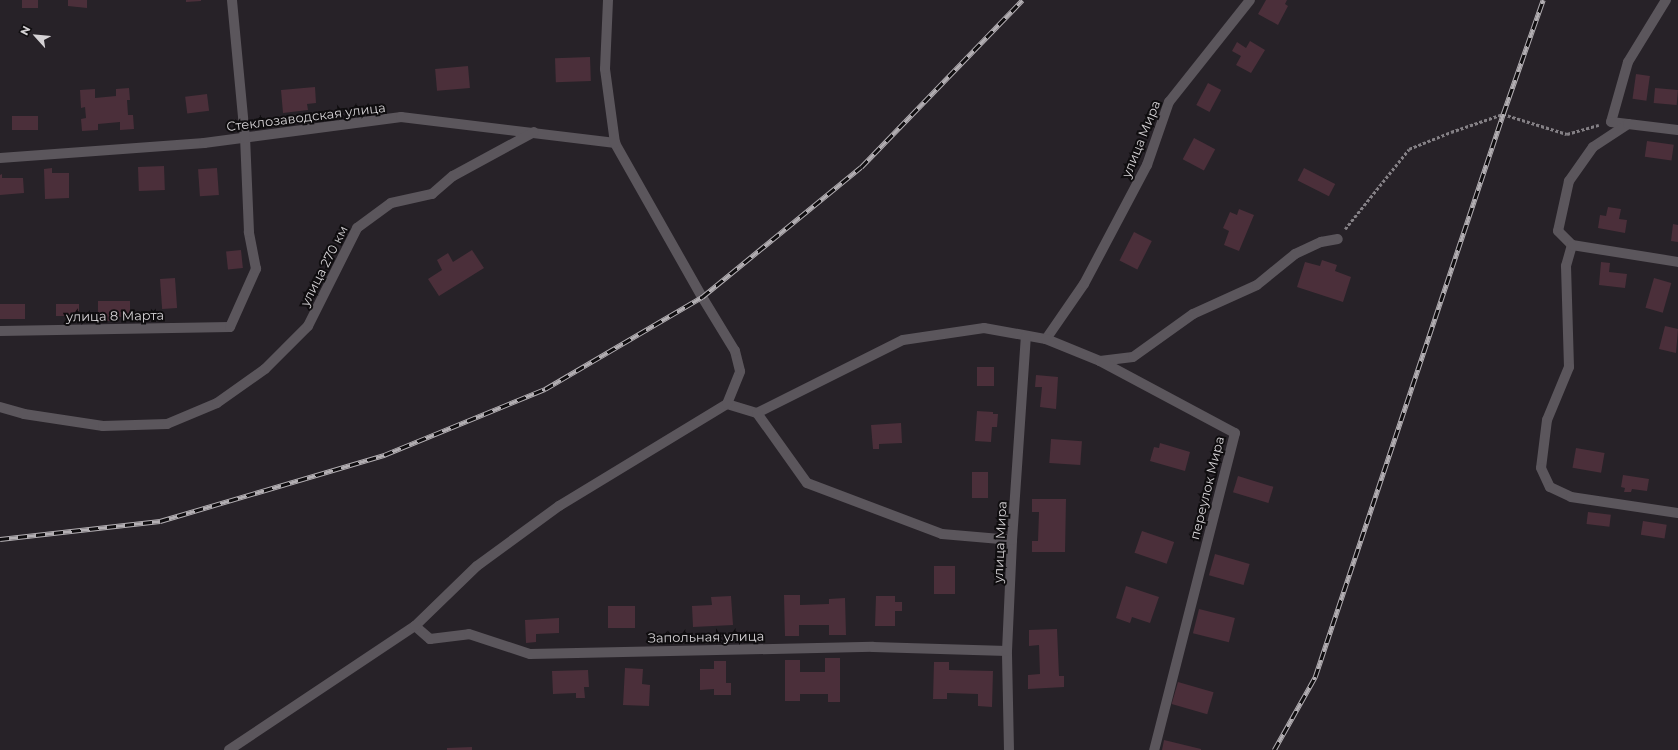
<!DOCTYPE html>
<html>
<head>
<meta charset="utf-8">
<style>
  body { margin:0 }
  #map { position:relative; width:1678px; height:750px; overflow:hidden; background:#272228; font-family:Montserrat,sans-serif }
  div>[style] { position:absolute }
  .building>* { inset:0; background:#4b2f3a; transform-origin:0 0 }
  .path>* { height:2.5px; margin-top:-1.25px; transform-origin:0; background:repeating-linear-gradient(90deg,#848085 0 3px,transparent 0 5px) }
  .minor>* { height:10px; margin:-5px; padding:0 5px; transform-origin:5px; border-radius:5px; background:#5b565c }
  .rail>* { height:4.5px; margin-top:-2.25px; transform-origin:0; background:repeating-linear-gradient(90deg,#0f0d0f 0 9px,#b2aeb2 0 18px); box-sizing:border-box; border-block:1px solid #b2aeb2 }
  span { translate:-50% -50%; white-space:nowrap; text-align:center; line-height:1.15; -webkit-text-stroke:4px #0f0d0f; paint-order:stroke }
  .street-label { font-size:13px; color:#d5d2d5 }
  .north { position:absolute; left:16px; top:16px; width:40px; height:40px; -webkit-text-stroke:3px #0f0d0f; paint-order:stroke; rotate:297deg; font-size:11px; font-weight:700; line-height:16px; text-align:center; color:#d5d2d5 }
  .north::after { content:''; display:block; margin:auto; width:14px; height:18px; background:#d5d2d5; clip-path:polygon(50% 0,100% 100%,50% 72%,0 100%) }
</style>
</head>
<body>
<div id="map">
  <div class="building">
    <div style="left:22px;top:0;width:16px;height:8px"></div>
    <div style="clip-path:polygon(68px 0,87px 0,87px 8px,68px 6px)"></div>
    <div style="clip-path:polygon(186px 0,201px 0,201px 1px,186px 2px)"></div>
    <div style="clip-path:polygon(1266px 0,1287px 0,1285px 4px,1288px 6px,1278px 25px,1258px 14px)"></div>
    <div style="clip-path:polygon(1250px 41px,1265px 50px,1251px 73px,1236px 65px,1241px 56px,1232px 51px,1237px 42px,1246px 48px)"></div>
    <div style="left:590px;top:57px;width:24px;height:35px;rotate:88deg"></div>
    <div style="left:468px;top:66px;width:22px;height:33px;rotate:85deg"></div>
    <div style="left:1636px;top:74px;width:14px;height:25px;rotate:8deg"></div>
    <div style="left:1208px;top:83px;width:15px;height:25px;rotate:28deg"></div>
    <div style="clip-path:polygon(315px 87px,316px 103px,307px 104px,308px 110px,283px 113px,281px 90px)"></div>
    <div style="clip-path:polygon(129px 88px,130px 100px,127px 100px,128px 115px,133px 115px,134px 129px,120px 130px,120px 122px,98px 124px,98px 130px,82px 131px,81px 119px,86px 118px,85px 107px,81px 108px,80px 90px,95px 89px,95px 98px,116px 96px,116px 89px)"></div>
    <div style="left:1655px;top:88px;width:23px;height:15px;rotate:5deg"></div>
    <div style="left:207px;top:94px;width:17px;height:22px;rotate:83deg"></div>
    <div style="left:38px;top:116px;width:14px;height:26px;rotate:90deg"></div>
    <div style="left:1194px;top:138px;width:24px;height:24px;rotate:28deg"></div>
    <div style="left:1647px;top:141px;width:27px;height:16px;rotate:8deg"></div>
    <div style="left:164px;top:166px;width:24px;height:26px;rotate:88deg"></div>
    <div style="clip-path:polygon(52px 168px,52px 173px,69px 173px,69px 198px,45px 199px,44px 169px)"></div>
    <div style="left:217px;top:168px;width:27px;height:19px;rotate:86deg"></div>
    <div style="left:1304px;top:168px;width:35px;height:14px;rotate:27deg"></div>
    <div style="clip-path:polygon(2px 174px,2px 178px,23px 178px,24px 193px,0 195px,0 175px)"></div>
    <div style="clip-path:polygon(1608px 207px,1621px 209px,1619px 219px,1627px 220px,1625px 233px,1598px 228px,1600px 215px,1606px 216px)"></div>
    <div style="clip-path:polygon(1239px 209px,1254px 215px,1239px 251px,1224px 245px,1229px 231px,1223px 228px,1230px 212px,1237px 215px)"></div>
    <div style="clip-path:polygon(1673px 224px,1678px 225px,1678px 242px,1671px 241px)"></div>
    <div style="left:1134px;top:232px;width:20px;height:32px;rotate:27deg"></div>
    <div style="left:241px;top:250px;width:18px;height:15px;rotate:84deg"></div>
    <div style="clip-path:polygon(472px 250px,484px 268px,439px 296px,428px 279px,442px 270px,437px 260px,448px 253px,453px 262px)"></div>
    <div style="clip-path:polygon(1322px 260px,1337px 265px,1335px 271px,1351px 277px,1343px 302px,1297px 287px,1305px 262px,1320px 266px)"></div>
    <div style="clip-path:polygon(1601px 262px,1610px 263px,1609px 272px,1627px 274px,1625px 288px,1599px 285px)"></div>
    <div style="left:175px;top:278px;width:30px;height:15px;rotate:86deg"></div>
    <div style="left:1654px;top:278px;width:18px;height:31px;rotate:16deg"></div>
    <div style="clip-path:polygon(98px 301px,130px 301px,130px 317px,110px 317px,110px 321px,101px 321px,101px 315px,98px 315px)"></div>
    <div style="left:0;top:304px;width:25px;height:15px"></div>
    <div style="left:79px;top:304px;width:12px;height:23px;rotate:90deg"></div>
    <div style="clip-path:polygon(1665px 326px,1678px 329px,1676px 353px,1659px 349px)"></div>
    <div style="left:977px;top:367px;width:17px;height:19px"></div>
    <div style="clip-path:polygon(1036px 375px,1058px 377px,1056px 409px,1040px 407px,1042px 387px,1035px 387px)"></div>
    <div style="clip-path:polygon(977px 411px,993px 412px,993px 414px,998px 414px,997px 427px,992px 427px,991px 442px,975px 441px)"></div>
    <div style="clip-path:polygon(901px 423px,902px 443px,879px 444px,879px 449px,873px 449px,871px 425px)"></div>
    <div style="left:1051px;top:439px;width:31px;height:24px;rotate:4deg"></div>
    <div style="clip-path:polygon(1160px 443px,1190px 452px,1185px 471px,1150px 461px,1154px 447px,1159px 448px)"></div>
    <div style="left:1576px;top:448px;width:29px;height:20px;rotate:10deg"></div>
    <div style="left:972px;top:472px;width:16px;height:26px"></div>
    <div style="clip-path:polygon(1623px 475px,1649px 479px,1647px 491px,1632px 489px,1631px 492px,1624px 492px,1625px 488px,1621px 487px)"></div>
    <div style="left:1238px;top:476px;width:37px;height:17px;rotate:17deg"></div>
    <div style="clip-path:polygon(1032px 499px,1066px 499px,1065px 552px,1032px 552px,1032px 541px,1038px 541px,1039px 512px,1032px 512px)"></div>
    <div style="left:1588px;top:512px;width:23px;height:12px;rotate:7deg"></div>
    <div style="left:1643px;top:521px;width:24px;height:14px;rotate:9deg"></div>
    <div style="left:1142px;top:531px;width:34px;height:23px;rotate:19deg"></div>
    <div style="left:1215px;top:554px;width:36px;height:22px;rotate:16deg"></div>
    <div style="left:934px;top:566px;width:21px;height:28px"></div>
    <div style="clip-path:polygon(1126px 586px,1159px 597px,1150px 623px,1132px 617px,1130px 623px,1116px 618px)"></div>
    <div style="clip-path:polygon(784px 595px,800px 595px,800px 605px,829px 604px,829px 599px,845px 598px,846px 635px,829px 635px,829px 625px,799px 625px,799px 636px,785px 636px)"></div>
    <div style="clip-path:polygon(731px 596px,733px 625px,693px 627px,692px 606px,712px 605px,711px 597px)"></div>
    <div style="clip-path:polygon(876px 596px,895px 596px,895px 602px,902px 602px,902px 611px,895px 611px,895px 626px,875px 626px)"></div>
    <div style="left:608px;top:606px;width:27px;height:22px"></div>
    <div style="left:1199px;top:609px;width:37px;height:25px;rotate:14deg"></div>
    <div style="clip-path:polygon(559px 618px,559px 633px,536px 634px,536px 642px,526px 643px,525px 620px)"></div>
    <div style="clip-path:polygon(1057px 629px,1059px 676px,1064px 676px,1064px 687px,1028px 689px,1028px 675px,1040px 674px,1039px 645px,1029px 646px,1029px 630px)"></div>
    <div style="clip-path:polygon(825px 658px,840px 658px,840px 702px,828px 702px,828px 694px,800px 694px,800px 701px,785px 701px,785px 660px,800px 660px,800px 672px,825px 672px)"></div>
    <div style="clip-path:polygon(714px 661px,726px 661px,726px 683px,731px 683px,731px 695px,714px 695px,714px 689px,700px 690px,700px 669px,714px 669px)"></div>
    <div style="clip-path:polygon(934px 662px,949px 662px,949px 670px,993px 671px,992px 707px,978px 706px,978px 694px,947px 693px,947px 699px,933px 699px)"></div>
    <div style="clip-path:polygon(625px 668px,643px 669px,642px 684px,650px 685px,649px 706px,623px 705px)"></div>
    <div style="clip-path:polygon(588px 670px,589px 687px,584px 687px,585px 698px,576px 698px,576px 693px,553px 694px,552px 671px)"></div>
    <div style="left:1178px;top:682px;width:37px;height:23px;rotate:16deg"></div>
    <div style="clip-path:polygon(1164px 740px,1201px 749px,1201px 750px,1162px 750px)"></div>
    <div style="clip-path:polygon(472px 747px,472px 750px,447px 750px,447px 748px)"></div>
  </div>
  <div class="path">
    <div style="left:1345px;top:229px;width:102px;rotate:-51.3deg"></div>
    <div style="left:1409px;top:149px;width:45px;rotate:-22deg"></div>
    <div style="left:1451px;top:132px;width:55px;rotate:-19.1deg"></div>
    <div style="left:1503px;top:114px;width:67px;rotate:17.4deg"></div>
    <div style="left:1567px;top:134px;width:33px;rotate:-16deg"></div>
  </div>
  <div class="minor">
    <div style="left:1666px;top:0;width:73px;rotate:121.5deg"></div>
    <div style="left:1628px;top:62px;width:62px;rotate:105.8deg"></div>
    <div style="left:1611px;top:122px;width:17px;rotate:7deg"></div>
    <div style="left:1628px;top:124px;width:42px;rotate:146.7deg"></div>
    <div style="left:1593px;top:147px;width:42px;rotate:125.2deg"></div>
    <div style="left:1569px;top:181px;width:51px;rotate:102.4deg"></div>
    <div style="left:1558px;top:231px;width:20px;rotate:45deg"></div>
    <div style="left:1572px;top:245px;width:22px;rotate:106deg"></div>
    <div style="left:1566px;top:266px;width:101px;rotate:88.3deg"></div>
    <div style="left:1569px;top:367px;width:57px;rotate:112.5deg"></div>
    <div style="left:1547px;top:420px;width:48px;rotate:97.1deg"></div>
    <div style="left:1541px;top:468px;width:21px;rotate:65deg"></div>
    <div style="left:1550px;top:487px;width:23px;rotate:25deg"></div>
    <div style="left:1571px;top:497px;width:108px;rotate:8.5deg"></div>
    <div style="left:1628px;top:124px;width:50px;rotate:6.8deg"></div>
    <div style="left:0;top:158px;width:205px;rotate:-4.2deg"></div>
    <div style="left:204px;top:143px;width:199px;rotate:-7.5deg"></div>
    <div style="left:401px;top:117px;width:216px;rotate:6.9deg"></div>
    <div style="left:1572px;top:245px;width:107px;rotate:9.1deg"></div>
    <div style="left:0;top:331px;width:230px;rotate:-1deg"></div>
    <div style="left:230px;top:327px;width:64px;rotate:-65.9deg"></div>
    <div style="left:256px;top:269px;width:38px;rotate:-101deg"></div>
    <div style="left:249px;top:232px;width:94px;rotate:-92.4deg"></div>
    <div style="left:245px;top:138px;width:139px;rotate:-95.4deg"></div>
    <div style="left:1046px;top:339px;width:67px;rotate:-55.4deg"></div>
    <div style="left:1084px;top:284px;width:135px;rotate:-62.1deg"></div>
    <div style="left:1147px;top:165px;width:67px;rotate:-70.8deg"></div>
    <div style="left:1169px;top:102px;width:130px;rotate:-51.5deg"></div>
    <div style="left:1100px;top:361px;width:33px;rotate:-7deg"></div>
    <div style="left:1133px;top:357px;width:74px;rotate:-35.6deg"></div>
    <div style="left:1193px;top:314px;width:70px;rotate:-24.4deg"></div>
    <div style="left:1257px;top:285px;width:49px;rotate:-39.2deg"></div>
    <div style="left:1295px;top:254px;width:29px;rotate:-25deg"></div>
    <div style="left:1321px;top:242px;width:17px;rotate:-10deg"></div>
    <div style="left:727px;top:404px;width:31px;rotate:17deg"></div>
    <div style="left:757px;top:413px;width:163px;rotate:-26.6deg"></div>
    <div style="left:903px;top:340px;width:82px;rotate:-8.4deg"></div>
    <div style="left:984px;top:328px;width:63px;rotate:10.1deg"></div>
    <div style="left:1046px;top:339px;width:58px;rotate:22.2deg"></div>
    <div style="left:1100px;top:361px;width:153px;rotate:28.1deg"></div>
    <div style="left:1235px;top:433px;width:327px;rotate:104.3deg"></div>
    <div style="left:0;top:407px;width:25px;rotate:16deg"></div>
    <div style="left:24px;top:414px;width:80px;rotate:8.6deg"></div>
    <div style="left:103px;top:426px;width:64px;rotate:-1.8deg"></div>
    <div style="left:167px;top:424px;width:54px;rotate:-22.8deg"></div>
    <div style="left:217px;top:403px;width:59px;rotate:-35.3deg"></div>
    <div style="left:265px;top:369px;width:61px;rotate:-45deg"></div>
    <div style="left:308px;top:326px;width:110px;rotate:-63.4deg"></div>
    <div style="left:357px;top:228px;width:42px;rotate:-36.3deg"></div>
    <div style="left:391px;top:203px;width:42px;rotate:-12.4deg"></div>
    <div style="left:432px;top:194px;width:28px;rotate:-41deg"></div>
    <div style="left:453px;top:176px;width:92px;rotate:-28.5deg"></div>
    <div style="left:757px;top:413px;width:86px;rotate:54.5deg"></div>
    <div style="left:807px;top:483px;width:144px;rotate:20.7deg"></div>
    <div style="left:942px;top:534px;width:70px;rotate:4.9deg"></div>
    <div style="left:415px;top:626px;width:20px;rotate:41deg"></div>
    <div style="left:430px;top:639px;width:39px;rotate:-7deg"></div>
    <div style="left:469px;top:634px;width:64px;rotate:18.2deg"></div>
    <div style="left:530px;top:654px;width:343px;rotate:-1.2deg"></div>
    <div style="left:873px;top:647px;width:134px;rotate:1.7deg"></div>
    <div style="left:229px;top:750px;width:224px;rotate:-33.7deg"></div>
    <div style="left:415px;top:626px;width:86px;rotate:-44.1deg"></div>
    <div style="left:477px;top:566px;width:102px;rotate:-36.2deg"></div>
    <div style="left:559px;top:506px;width:197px;rotate:-31.3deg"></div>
    <div style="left:727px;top:404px;width:35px;rotate:-68deg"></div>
    <div style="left:740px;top:371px;width:21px;rotate:-104deg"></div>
    <div style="left:735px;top:351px;width:63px;rotate:-121.4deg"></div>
    <div style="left:702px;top:297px;width:177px;rotate:-119.5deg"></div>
    <div style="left:615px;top:143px;width:75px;rotate:-97.7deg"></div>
    <div style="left:605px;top:69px;width:69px;rotate:-87.5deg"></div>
    <div style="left:1009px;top:750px;width:99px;rotate:-91.2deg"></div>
    <div style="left:1007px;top:651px;width:111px;rotate:-87.4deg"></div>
    <div style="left:1012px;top:540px;width:204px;rotate:-86.1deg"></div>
  </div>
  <div class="rail">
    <div style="left:0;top:539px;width:161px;rotate:-6.4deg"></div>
    <div style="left:160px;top:521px;width:234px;rotate:-16.4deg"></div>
    <div style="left:384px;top:455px;width:174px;rotate:-22.3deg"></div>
    <div style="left:545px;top:389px;width:182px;rotate:-30.4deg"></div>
    <div style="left:702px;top:297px;width:205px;rotate:-39.3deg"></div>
    <div style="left:861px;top:167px;width:232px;rotate:-46deg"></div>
    <div style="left:1274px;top:750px;width:84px;rotate:-60.7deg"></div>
    <div style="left:1315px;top:677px;width:594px;rotate:-71.53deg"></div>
    <div style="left:1503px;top:114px;width:121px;rotate:-70.7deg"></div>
  </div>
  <div class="street-label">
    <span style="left:306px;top:117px;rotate:-7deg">Стеклозаводская улица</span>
    <span style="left:1141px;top:139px;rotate:-68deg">улица Мира</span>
    <span style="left:324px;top:266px;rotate:-63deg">улица 270 км</span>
    <span style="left:115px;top:316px;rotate:-1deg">улица 8 Марта</span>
    <span style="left:1207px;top:488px;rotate:-76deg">переулок Мира</span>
    <span style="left:1000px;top:542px;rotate:-87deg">улица Мира</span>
    <span style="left:706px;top:637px;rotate:-1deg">Запольная улица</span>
  </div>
  <div class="north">N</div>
</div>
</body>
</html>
